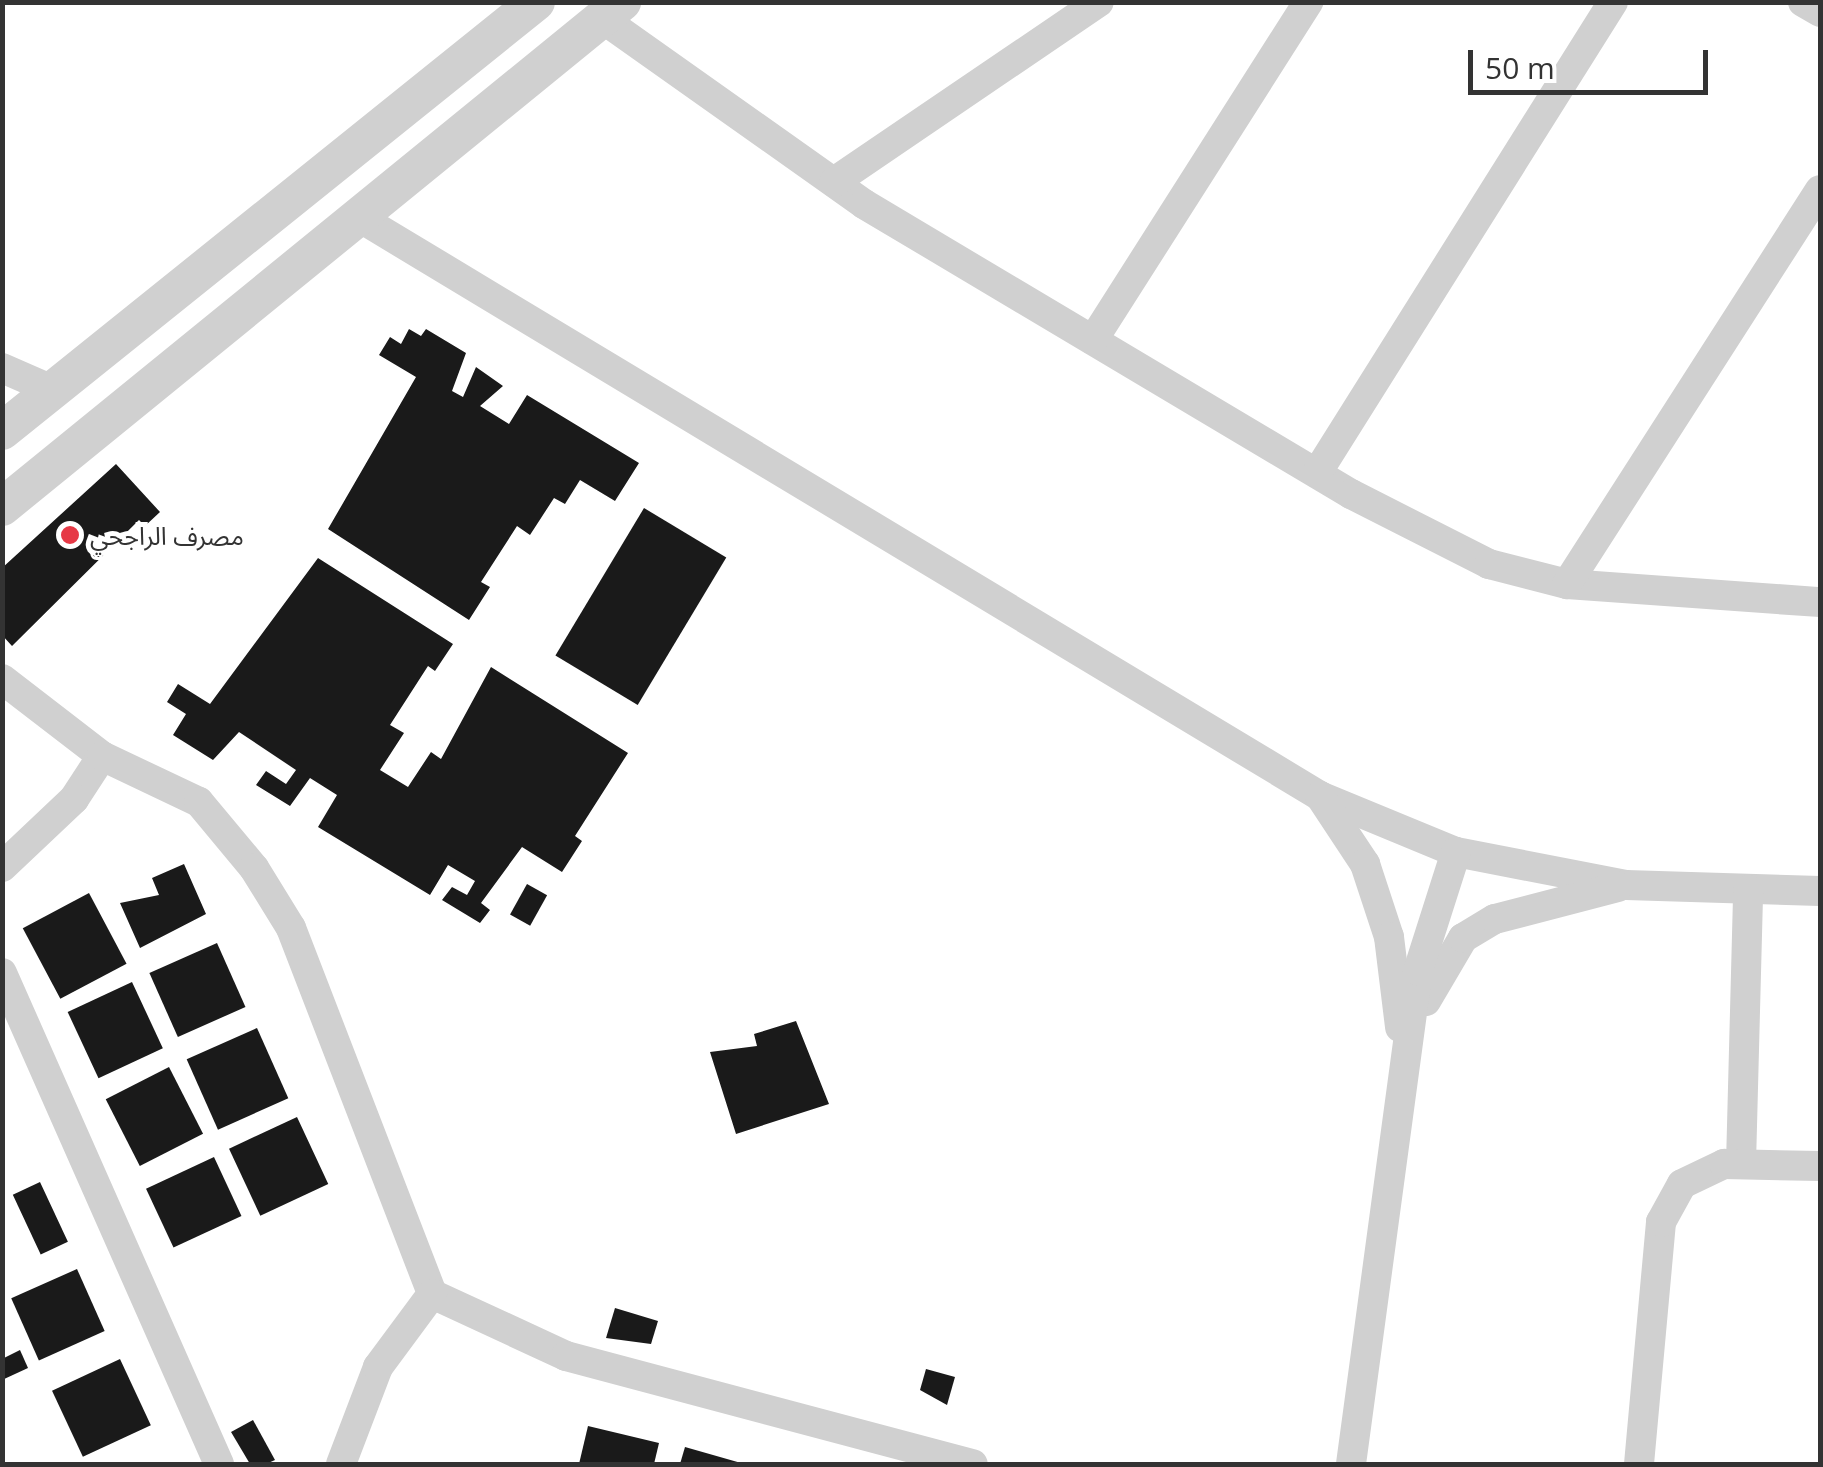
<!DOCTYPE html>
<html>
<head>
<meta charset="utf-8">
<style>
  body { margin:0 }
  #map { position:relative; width:1823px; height:1467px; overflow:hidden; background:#fff; font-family:"Open Sans","Noto Sans Arabic",sans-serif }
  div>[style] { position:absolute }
  .building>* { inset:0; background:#1a1a1a; transform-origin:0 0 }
  .minor>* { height:30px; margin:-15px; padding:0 15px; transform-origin:15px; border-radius:15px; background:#d0d0d0 }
  .tertiary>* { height:38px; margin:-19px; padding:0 19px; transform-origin:19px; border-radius:19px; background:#d0d0d0 }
  .dots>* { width:28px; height:28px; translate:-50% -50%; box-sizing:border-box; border:5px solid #fff; border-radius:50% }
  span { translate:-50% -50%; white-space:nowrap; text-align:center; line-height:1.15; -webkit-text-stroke:10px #fff; paint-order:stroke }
  .poi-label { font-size:25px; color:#333 }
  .left { translate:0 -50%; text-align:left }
  .frame { position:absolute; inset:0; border:5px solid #333; pointer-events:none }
  .scale { position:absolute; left:1468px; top:50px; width:240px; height:45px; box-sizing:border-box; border:5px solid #333; border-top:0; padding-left:12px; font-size:30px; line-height:35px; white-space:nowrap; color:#333; -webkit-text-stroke:8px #fff; paint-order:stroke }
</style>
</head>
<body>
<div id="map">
  <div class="building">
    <div style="clip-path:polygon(409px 329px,421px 336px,426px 329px,466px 353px,452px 391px,463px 397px,476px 367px,503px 386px,480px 406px,509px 424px,527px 395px,639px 463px,615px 501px,580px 480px,565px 504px,554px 498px,530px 535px,517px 526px,481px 582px,490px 587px,469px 620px,328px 529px,416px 377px,379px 355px,390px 337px,401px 344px)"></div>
    <div style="clip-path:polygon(116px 464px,160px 512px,145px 526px,139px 520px,12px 646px,2px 635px,2px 568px)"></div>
    <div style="left:644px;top:508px;width:96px;height:172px;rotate:31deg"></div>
    <div style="clip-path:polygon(318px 558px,453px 644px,435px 671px,428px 666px,390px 725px,404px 733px,380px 770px,408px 787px,431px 752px,441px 759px,491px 667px,628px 753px,575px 836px,582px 841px,562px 872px,522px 847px,481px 903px,490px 910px,480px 923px,442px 900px,452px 887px,467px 895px,475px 881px,448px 865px,430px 895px,318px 827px,337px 795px,310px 778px,290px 806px,256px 785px,266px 771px,286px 784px,296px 770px,239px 732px,213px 760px,173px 735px,186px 714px,167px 702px,178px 684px,210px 704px)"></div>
    <div style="clip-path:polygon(184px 864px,206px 914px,140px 948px,120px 903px,159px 895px,152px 878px)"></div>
    <div style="left:527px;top:884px;width:23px;height:35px;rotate:29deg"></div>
    <div style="left:89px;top:893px;width:80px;height:75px;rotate:62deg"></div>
    <div style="left:217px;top:943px;width:70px;height:74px;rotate:66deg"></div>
    <div style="left:132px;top:982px;width:73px;height:71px;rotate:65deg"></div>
    <div style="clip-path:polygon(796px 1021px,829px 1104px,736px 1134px,710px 1052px,757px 1046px,754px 1034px)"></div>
    <div style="left:257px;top:1028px;width:77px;height:77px;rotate:66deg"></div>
    <div style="left:169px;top:1067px;width:75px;height:71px;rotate:63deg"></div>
    <div style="left:297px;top:1117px;width:74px;height:75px;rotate:65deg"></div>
    <div style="left:214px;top:1157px;width:65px;height:75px;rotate:65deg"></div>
    <div style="left:40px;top:1182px;width:66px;height:30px;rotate:65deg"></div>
    <div style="left:77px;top:1269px;width:68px;height:72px;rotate:66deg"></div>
    <div style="clip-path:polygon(615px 1308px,658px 1321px,651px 1344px,606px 1338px)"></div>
    <div style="clip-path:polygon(20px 1350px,28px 1368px,2px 1380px,2px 1359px)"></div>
    <div style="left:120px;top:1359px;width:73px;height:75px;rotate:65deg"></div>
    <div style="clip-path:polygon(926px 1369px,955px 1377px,947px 1405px,920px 1390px)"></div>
    <div style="clip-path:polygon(253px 1420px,275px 1460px,266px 1464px,250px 1464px,231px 1432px)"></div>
    <div style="clip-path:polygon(588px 1426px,659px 1443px,654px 1464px,579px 1464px)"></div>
    <div style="clip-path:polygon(685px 1447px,741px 1463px,741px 1464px,680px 1464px)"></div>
  </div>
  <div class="minor">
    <div style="left:1803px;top:2px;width:20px;rotate:30deg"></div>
    <div style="left:600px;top:17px;width:324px;rotate:35.3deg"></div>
    <div style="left:864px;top:204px;width:567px;rotate:30.77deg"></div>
    <div style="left:1351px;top:494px;width:155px;rotate:26.9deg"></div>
    <div style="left:1489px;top:564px;width:81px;rotate:14.4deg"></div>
    <div style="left:1567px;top:584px;width:254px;rotate:4.1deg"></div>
    <div style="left:834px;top:182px;width:320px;rotate:-34.2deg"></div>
    <div style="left:362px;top:219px;width:1118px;rotate:31.06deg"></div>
    <div style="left:1320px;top:796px;width:147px;rotate:22.4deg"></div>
    <div style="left:1456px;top:852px;width:173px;rotate:11deg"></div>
    <div style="left:1626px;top:885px;width:194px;rotate:1.8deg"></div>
    <div style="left:1093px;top:340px;width:401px;rotate:-57.5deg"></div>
    <div style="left:2px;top:368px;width:55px;rotate:23.7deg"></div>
    <div style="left:1317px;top:473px;width:556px;rotate:-57.85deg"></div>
    <div style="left:1567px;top:584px;width:468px;rotate:-57.3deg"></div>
    <div style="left:2px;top:679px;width:126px;rotate:37.6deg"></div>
    <div style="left:102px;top:756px;width:51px;rotate:123.1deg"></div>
    <div style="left:74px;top:799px;width:99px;rotate:136.6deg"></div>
    <div style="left:102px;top:756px;width:107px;rotate:25.4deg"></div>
    <div style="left:199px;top:802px;width:86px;rotate:50.2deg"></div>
    <div style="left:254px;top:868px;width:70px;rotate:58.3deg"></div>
    <div style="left:291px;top:928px;width:392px;rotate:68.9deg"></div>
    <div style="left:432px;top:1294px;width:148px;rotate:24.8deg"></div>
    <div style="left:566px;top:1356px;width:421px;rotate:14.9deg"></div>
    <div style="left:1320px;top:796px;width:82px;rotate:56.5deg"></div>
    <div style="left:1365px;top:864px;width:77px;rotate:71.8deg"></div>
    <div style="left:1389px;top:937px;width:91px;rotate:83deg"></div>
    <div style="left:2px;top:973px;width:537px;rotate:66.16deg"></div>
    <div style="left:1426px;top:1001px;width:73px;rotate:-59.6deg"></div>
    <div style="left:1463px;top:938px;width:37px;rotate:-31deg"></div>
    <div style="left:1495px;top:919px;width:127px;rotate:-14.6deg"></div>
    <div style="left:1741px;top:1164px;width:274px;rotate:-88.5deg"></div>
    <div style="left:341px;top:1464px;width:104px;rotate:-69.1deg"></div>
    <div style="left:378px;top:1367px;width:91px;rotate:-53.5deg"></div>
    <div style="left:1351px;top:1464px;width:498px;rotate:-82.3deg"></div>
    <div style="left:1418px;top:971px;width:125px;rotate:-72.3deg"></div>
    <div style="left:1639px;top:1464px;width:243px;rotate:-84.8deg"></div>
    <div style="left:1661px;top:1222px;width:43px;rotate:-61.1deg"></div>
    <div style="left:1682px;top:1184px;width:47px;rotate:-25.5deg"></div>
    <div style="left:1724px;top:1164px;width:96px;rotate:1.2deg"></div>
  </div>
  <div class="tertiary">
    <div style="left:2px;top:431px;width:685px;rotate:-38.78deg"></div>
    <div style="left:2px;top:507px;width:800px;rotate:-39.16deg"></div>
  </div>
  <div class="dots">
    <div style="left:70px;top:535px;background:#e63946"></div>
  </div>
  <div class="poi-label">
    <span class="left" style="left:90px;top:535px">مصرف الراجحي</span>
  </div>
  <div class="frame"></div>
  <div class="scale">50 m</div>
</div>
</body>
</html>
